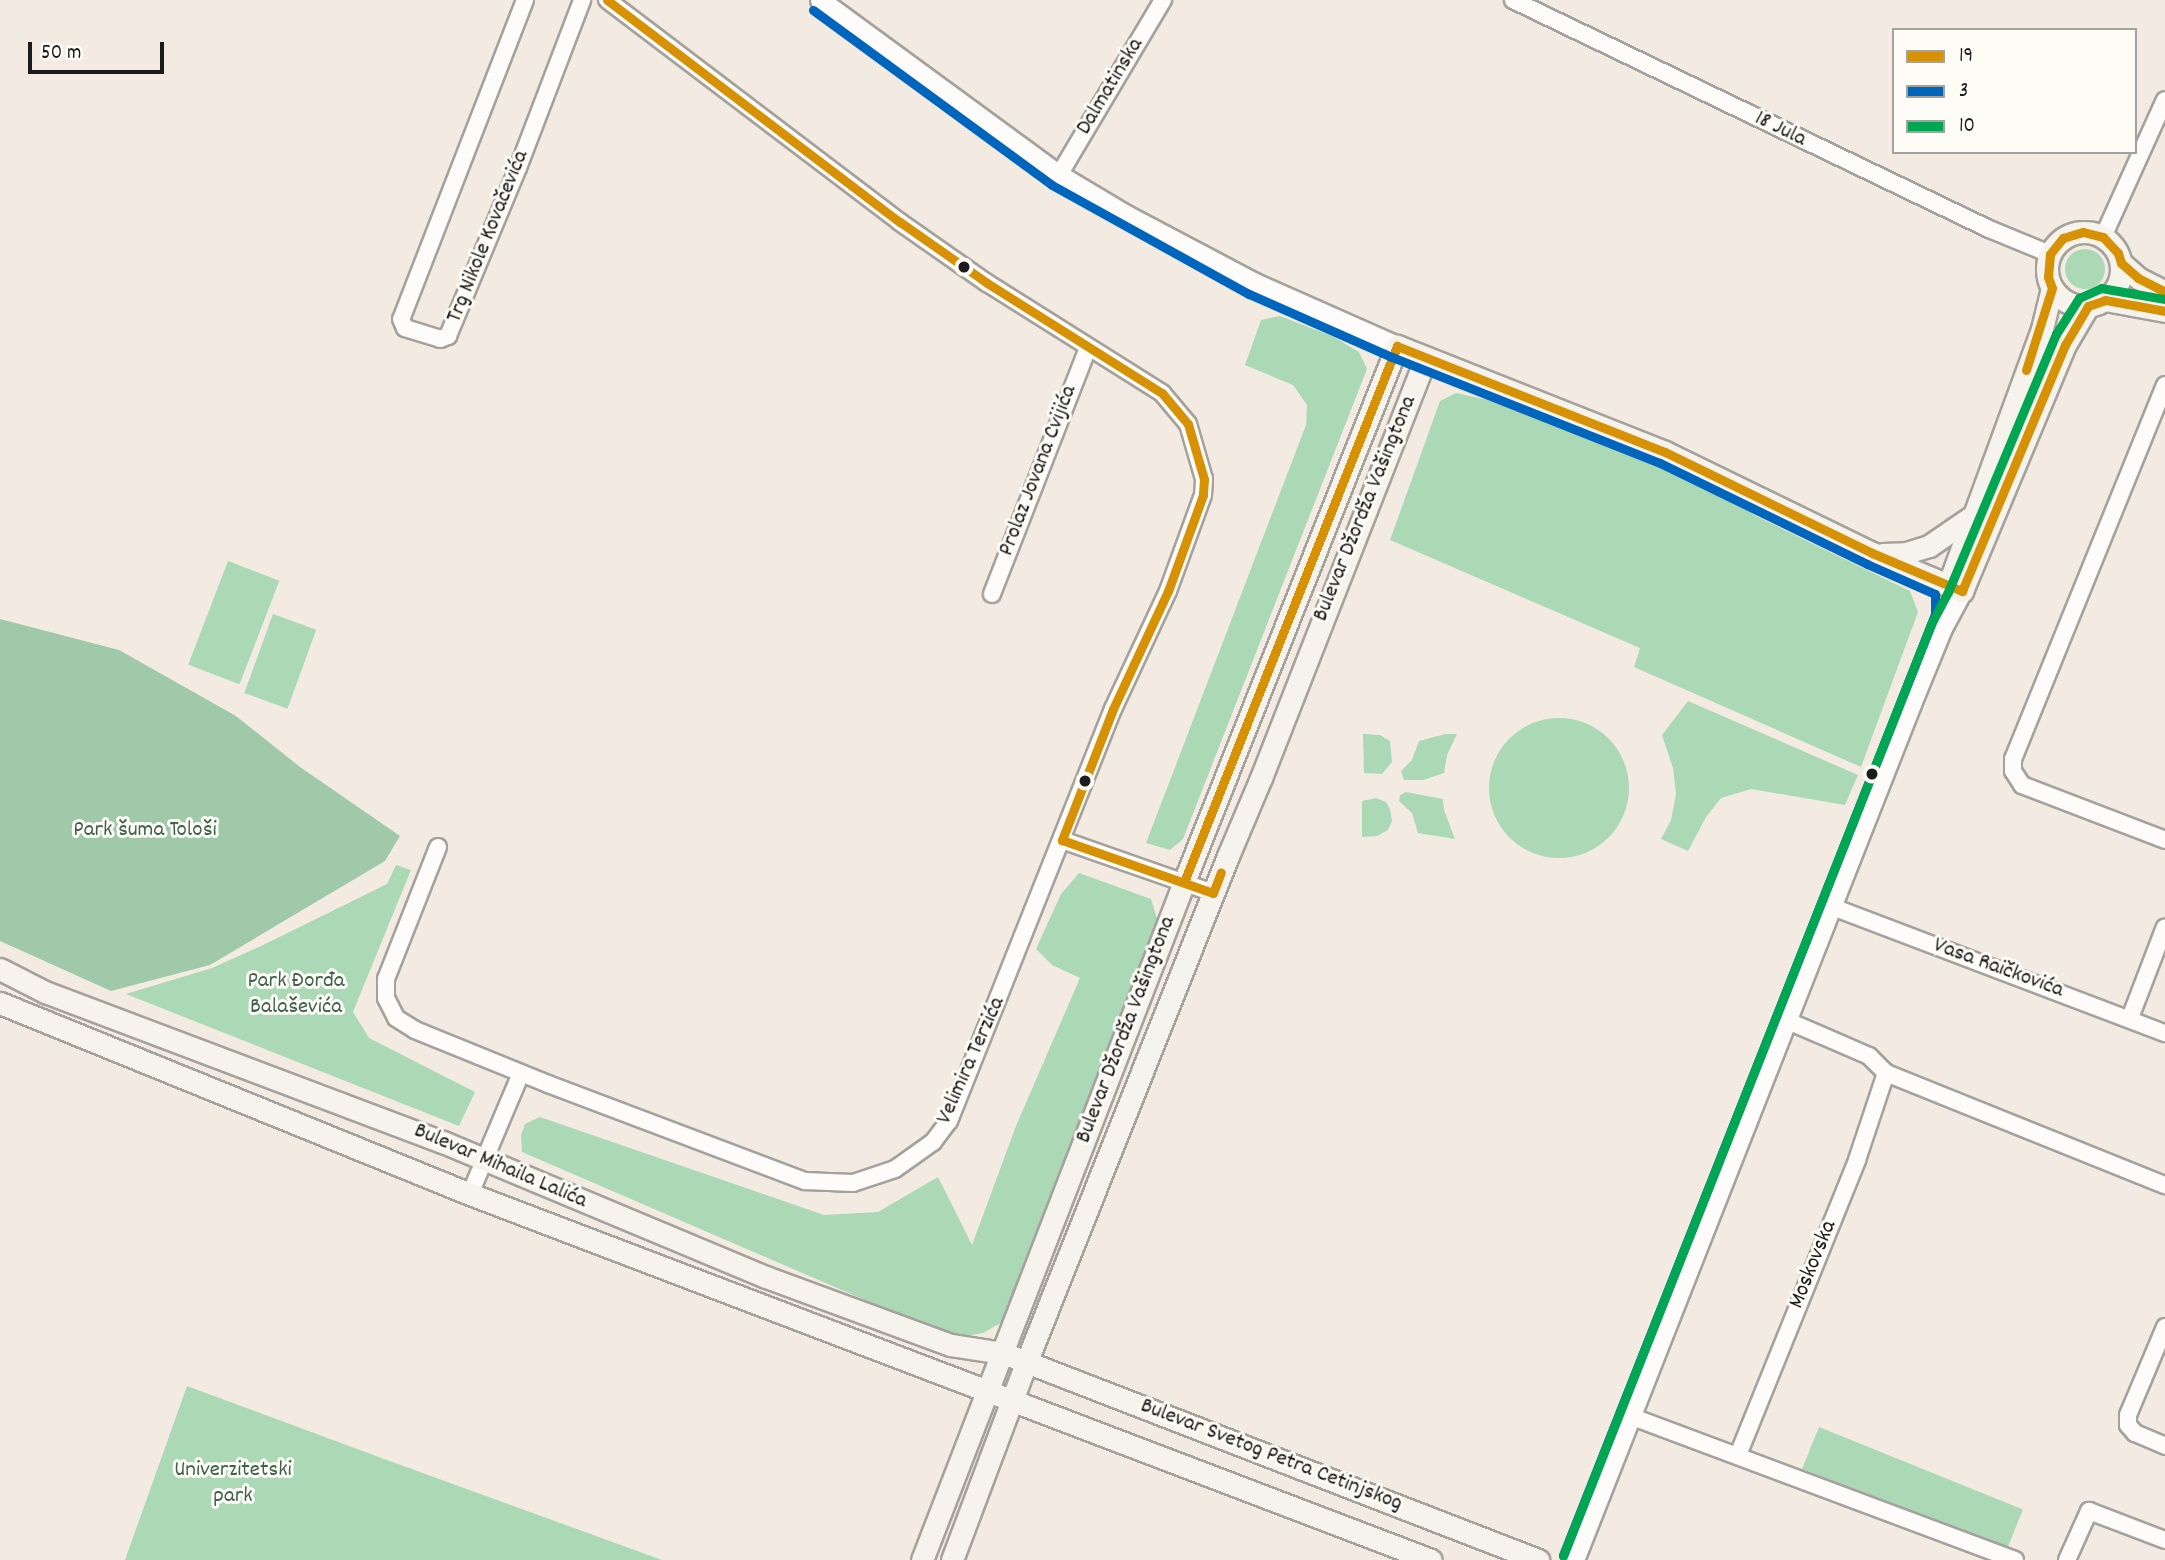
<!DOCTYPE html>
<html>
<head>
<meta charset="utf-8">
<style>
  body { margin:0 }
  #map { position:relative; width:2165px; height:1560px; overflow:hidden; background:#f3ebe2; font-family:Dekko,sans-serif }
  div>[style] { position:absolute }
  .green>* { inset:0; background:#abd8b5; transform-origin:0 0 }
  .round { border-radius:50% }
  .forest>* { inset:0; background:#a0c9a9 }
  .roads { filter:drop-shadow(2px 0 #a5a19c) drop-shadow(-2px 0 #a5a19c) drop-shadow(0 2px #a5a19c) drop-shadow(0 -2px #a5a19c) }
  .minor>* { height:16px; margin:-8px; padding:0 8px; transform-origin:8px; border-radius:8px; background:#fdfcfb }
  .tertiary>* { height:19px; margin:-9.5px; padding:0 9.5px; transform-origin:9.5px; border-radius:9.5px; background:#fdfcfb }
  .secondary>* { height:21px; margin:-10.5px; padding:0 10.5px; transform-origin:10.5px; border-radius:10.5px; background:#f6f2ec }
  .secondary>.ring { margin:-10.5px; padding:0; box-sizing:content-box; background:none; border:21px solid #f6f2ec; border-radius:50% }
  .bus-1>* { height:9px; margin:-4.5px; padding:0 4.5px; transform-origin:4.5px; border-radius:4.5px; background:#d69104 }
  .bus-2>* { height:9px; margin:-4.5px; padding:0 4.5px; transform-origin:4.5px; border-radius:4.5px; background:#0065bd }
  .bus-3>* { height:9px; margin:-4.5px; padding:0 4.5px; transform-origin:4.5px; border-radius:4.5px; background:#00a651 }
  .dots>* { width:19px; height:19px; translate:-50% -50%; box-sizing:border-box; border:4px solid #fdfcf7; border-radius:50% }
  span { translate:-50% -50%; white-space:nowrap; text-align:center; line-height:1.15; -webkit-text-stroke:6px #fdfcf7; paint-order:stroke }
  .street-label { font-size:23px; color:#1c1c1c }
  .park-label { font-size:23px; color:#3e614a }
  .legend { position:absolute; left:1892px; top:28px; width:245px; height:126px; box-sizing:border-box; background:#fdfcf7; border:2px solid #a3a29f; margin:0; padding:9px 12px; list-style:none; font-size:21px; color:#1c1c1c }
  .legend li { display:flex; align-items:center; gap:14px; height:35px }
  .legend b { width:35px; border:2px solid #a3a29f }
  .scale { position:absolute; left:28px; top:42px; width:136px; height:32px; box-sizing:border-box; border:4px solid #1c1c1c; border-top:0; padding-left:9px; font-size:21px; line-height:24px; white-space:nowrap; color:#1c1c1c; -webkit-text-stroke:5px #fdfcf7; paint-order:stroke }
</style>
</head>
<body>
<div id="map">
  <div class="green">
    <div class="round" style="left:2065px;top:249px;width:40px;height:40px"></div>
    <div style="clip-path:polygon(1280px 316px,1334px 337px,1359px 352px,1367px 369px,1183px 839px,1170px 850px,1146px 843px,1306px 425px,1307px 405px,1293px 385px,1245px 365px,1261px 320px)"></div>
    <div style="clip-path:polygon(1456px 393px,1488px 400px,1556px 427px,1560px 418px,1629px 446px,1713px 489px,1756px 516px,1910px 591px,1918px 612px,1861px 767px,1634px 667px,1640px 648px,1390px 540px,1440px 401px)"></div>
    <div style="left:228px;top:561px;width:55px;height:111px;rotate:21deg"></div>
    <div style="left:273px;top:614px;width:46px;height:84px;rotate:20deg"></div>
    <div style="clip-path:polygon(1688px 701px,1858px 775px,1845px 805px,1751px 789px,1721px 798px,1706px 817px,1688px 851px,1661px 839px,1671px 820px,1676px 794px,1673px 768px,1662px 735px)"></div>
    <div class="round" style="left:1489px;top:718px;width:140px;height:140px"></div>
    <div style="clip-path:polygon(1363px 734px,1380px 735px,1390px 741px,1392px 762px,1382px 774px,1364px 773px)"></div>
    <div style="clip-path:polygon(1445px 734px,1457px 734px,1447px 755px,1444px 773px,1423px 780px,1404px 780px,1401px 771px,1412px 760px,1419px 741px)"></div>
    <div style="clip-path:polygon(1406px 792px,1443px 799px,1444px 810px,1455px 839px,1418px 833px,1412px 813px,1399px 801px,1400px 795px)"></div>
    <div style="clip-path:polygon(1376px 798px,1386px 802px,1390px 809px,1392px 821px,1388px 830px,1377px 836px,1362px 837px,1362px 801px)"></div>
    <div style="clip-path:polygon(396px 865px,411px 870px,353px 1012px,369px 1038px,475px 1092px,459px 1126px,126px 994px,212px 968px,259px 947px,387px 884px)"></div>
    <div style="clip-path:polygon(1079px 873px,1151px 899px,1158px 922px,1004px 1321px,983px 1333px,953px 1338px,522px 1152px,521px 1135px,525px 1124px,540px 1117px,824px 1215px,878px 1212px,938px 1177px,972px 1245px,1016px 1126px,1080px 978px,1052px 965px,1036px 949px,1061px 894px)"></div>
    <div style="clip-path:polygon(187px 1386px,376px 1456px,662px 1560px,125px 1560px)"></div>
    <div style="left:1819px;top:1427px;width:220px;height:45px;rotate:22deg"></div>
  </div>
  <div class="forest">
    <div style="clip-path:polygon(0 619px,119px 650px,236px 716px,300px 767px,400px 836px,385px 861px,210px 965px,111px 991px,0 941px)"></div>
  </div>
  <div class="roads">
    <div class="minor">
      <div style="left:525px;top:0;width:342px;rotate:111.2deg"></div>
      <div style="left:401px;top:319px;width:10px;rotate:66deg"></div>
      <div style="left:405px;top:328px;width:37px;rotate:17deg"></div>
      <div style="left:440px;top:339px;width:9px;rotate:-21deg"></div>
      <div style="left:448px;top:336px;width:182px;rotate:-67.4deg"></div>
      <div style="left:518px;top:168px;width:180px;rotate:-69.1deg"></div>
      <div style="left:1513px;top:0;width:528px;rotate:25.69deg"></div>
      <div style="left:1989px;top:229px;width:66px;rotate:22.3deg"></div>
      <div style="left:1059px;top:175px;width:204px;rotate:-59.3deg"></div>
      <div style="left:2103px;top:237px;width:150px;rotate:-65.7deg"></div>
      <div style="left:2165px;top:385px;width:404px;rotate:112.1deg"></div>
      <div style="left:2013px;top:759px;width:12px;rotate:90deg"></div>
      <div style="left:2013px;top:771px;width:17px;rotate:57deg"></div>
      <div style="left:2022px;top:785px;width:153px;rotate:21deg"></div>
      <div style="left:992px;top:594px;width:264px;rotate:-68.7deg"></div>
      <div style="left:1062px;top:840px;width:160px;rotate:19.3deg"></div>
      <div style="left:438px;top:847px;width:142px;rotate:111.5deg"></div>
      <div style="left:386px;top:979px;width:19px;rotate:90deg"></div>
      <div style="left:386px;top:998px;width:22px;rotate:63deg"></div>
      <div style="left:396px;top:1018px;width:22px;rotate:32deg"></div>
      <div style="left:415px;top:1030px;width:144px;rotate:22.1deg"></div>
      <div style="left:548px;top:1084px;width:275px;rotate:20.7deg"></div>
      <div style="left:805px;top:1181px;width:48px;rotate:2.4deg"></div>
      <div style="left:853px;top:1183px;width:44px;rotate:-18.4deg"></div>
      <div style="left:895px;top:1169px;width:47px;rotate:-35.4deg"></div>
      <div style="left:933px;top:1142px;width:26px;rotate:-53deg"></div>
      <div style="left:949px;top:1121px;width:443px;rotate:-68.3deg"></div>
      <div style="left:1113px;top:709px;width:130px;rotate:-65deg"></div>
      <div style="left:1168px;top:591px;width:102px;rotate:-70deg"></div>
      <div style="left:1203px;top:495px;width:16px;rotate:-86deg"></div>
      <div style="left:1204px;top:479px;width:57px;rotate:-106.2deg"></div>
      <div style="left:1188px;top:424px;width:40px;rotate:-130deg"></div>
      <div style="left:1162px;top:393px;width:207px;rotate:-147.8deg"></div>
      <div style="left:987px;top:283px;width:106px;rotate:-145deg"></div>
      <div style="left:900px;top:222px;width:368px;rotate:-142.8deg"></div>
      <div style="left:1830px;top:906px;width:358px;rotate:20.8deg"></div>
      <div style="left:2130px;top:1018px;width:97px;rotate:-69deg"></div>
      <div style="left:1886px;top:1073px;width:301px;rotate:21.9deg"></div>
      <div style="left:470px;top:1194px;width:131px;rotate:-67.1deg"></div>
      <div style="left:2165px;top:1327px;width:95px;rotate:112.8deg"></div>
      <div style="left:2128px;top:1415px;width:10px;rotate:90deg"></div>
      <div style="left:2128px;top:1425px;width:11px;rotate:49deg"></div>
      <div style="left:2135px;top:1433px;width:33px;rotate:23deg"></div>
      <div style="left:1630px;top:1416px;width:411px;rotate:20.5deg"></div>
      <div style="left:1738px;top:1455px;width:318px;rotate:-68deg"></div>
      <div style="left:1857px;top:1160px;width:92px;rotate:-71.6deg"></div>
      <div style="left:1886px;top:1073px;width:24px;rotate:-135deg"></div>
      <div style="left:1869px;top:1056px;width:88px;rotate:-156.6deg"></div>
      <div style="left:2067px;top:1560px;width:54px;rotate:-65.8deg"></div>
      <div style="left:2089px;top:1511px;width:81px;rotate:20.9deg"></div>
    </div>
    <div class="tertiary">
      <div style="left:820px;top:0;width:296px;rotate:36.2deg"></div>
      <div style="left:1059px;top:175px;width:78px;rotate:30.8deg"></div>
      <div style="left:1126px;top:215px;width:146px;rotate:27.8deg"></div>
      <div style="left:1255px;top:283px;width:155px;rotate:23.9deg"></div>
      <div style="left:1574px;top:1560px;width:920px;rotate:-68.51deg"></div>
      <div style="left:1911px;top:704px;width:82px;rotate:-67.8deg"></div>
      <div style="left:1942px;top:628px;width:42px;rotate:-61.6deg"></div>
    </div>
    <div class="secondary">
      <div class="ring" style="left:2047px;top:232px;width:53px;height:53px"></div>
      <div style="left:2121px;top:263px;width:23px;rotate:41deg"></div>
      <div style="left:2138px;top:278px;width:30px;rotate:27deg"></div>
      <div style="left:2105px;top:300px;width:61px;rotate:10.4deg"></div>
      <div style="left:1882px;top:554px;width:24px;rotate:-2deg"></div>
      <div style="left:1906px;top:553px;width:24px;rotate:-17deg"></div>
      <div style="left:1929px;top:546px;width:55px;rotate:-34.6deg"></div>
      <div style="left:1948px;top:586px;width:274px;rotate:-69.9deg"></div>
      <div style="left:2042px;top:329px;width:42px;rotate:-76.3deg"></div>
      <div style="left:0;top:969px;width:51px;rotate:27.1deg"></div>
      <div style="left:45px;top:992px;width:425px;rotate:20.7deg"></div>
      <div style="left:443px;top:1142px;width:350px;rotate:22.7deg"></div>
      <div style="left:766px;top:1277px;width:197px;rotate:20.2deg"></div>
      <div style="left:951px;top:1345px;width:53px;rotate:8.7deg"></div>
      <div style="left:1003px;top:1353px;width:574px;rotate:21.15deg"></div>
      <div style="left:0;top:1003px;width:507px;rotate:22.12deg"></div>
      <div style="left:470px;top:1194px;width:1028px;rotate:20.85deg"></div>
      <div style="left:922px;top:1560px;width:727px;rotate:-68.87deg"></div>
      <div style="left:1184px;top:882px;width:577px;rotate:-68.33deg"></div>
      <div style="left:1397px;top:346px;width:288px;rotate:21.6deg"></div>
      <div style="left:1665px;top:452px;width:230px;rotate:26deg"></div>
      <div style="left:1872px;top:553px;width:98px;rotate:22.9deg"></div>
      <div style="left:1962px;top:591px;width:267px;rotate:-67.3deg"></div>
      <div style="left:2065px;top:345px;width:45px;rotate:-59.5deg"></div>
      <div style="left:952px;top:1560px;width:210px;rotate:-69.4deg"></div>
      <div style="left:1026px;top:1363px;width:546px;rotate:-68.28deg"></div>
      <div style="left:1228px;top:856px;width:85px;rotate:-67.1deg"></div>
      <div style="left:1261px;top:778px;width:451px;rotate:-68.6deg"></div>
    </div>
  </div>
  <div class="bus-1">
    <div style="left:607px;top:0;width:368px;rotate:37.2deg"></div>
    <div style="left:900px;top:222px;width:106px;rotate:35deg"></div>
    <div style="left:987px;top:283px;width:207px;rotate:32.2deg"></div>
    <div style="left:1162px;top:393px;width:40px;rotate:50deg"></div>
    <div style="left:1188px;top:424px;width:57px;rotate:73.8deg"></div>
    <div style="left:1204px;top:479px;width:16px;rotate:94deg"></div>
    <div style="left:1203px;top:495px;width:102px;rotate:110deg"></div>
    <div style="left:1168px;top:591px;width:130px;rotate:115deg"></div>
    <div style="left:1113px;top:709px;width:141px;rotate:111.3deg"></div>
    <div style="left:2026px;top:370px;width:86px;rotate:-72.4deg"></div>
    <div style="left:2052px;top:288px;width:12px;rotate:-110deg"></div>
    <div style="left:2048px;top:277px;width:23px;rotate:-85deg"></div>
    <div style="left:2050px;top:254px;width:21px;rotate:-51deg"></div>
    <div style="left:2063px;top:238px;width:21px;rotate:-17deg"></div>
    <div style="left:2083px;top:232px;width:21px;rotate:14deg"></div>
    <div style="left:2103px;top:237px;width:22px;rotate:47deg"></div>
    <div style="left:2118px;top:253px;width:10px;rotate:73deg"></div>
    <div style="left:2121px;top:263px;width:23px;rotate:41deg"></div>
    <div style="left:2138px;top:278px;width:30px;rotate:27deg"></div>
    <div style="left:1062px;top:840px;width:160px;rotate:19.3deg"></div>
    <div style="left:1213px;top:893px;width:22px;rotate:-69deg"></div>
    <div style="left:1184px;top:882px;width:577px;rotate:-68.33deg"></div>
    <div style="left:1397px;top:346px;width:288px;rotate:21.6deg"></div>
    <div style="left:1665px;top:452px;width:230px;rotate:26deg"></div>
    <div style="left:1872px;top:553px;width:98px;rotate:22.9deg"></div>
    <div style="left:1962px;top:591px;width:267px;rotate:-67.3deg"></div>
    <div style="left:2065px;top:345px;width:45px;rotate:-59.5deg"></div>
    <div style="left:2088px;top:306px;width:18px;rotate:-19deg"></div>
    <div style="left:2105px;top:300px;width:61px;rotate:10.4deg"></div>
  </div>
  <div class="bus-2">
    <div style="left:813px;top:10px;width:296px;rotate:36.2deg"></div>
    <div style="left:1052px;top:185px;width:225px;rotate:29deg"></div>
    <div style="left:1249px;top:294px;width:156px;rotate:23.8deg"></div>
    <div style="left:1392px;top:357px;width:288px;rotate:21.6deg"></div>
    <div style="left:1660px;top:463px;width:230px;rotate:26deg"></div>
    <div style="left:1867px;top:564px;width:74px;rotate:23.8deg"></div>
    <div style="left:1935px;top:594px;width:20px;rotate:90deg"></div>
    <div style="left:1935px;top:614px;width:1012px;rotate:111.57deg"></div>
  </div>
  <div class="bus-3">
    <div style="left:1563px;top:1556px;width:1002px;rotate:-68.45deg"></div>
    <div style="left:1931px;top:624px;width:36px;rotate:-62deg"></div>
    <div style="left:1948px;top:592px;width:280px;rotate:-67.3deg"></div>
    <div style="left:2056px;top:334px;width:43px;rotate:-57.4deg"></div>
    <div style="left:2079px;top:298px;width:24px;rotate:-24deg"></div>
    <div style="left:2101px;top:288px;width:65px;rotate:9.8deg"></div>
  </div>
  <div class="dots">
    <div style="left:964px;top:267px;background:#1c1c1c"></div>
    <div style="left:1872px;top:774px;background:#1c1c1c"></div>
    <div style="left:1085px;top:781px;background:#1c1c1c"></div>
  </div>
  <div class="street-label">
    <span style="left:1111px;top:87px;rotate:-59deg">Dalmatinska</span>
    <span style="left:1780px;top:130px;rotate:26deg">18 Jula</span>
    <span style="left:489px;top:237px;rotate:-68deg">Trg Nikole Kovačevića</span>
    <span style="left:1039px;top:471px;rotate:-69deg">Prolaz Jovana Cvijića</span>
    <span style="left:1366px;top:509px;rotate:-68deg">Bulevar Džordža Vašingtona</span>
    <span style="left:1998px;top:969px;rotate:20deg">Vasa Raičkovića</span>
    <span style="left:1127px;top:1030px;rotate:-69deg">Bulevar Džordža Vašingtona</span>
    <span style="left:972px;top:1061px;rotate:-66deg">Velimira Terzića</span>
    <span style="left:500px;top:1167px;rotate:23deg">Bulevar Mihaila Lalića</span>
    <span style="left:1814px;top:1265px;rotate:-68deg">Moskovska</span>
    <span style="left:1271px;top:1456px;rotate:21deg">Bulevar Svetog Petra Cetinjskog</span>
  </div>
  <div class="park-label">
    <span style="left:145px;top:831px">Park šuma Tološi</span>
    <span style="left:296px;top:995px">Park Đorđa<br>Balaševića</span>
    <span style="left:233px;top:1484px">Univerzitetski<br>park</span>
  </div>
  <ul class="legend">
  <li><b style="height:9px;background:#d69104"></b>19</li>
  <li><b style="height:9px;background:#0065bd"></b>3</li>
  <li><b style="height:9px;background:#00a651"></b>10</li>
  </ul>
  <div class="scale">50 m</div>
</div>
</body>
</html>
